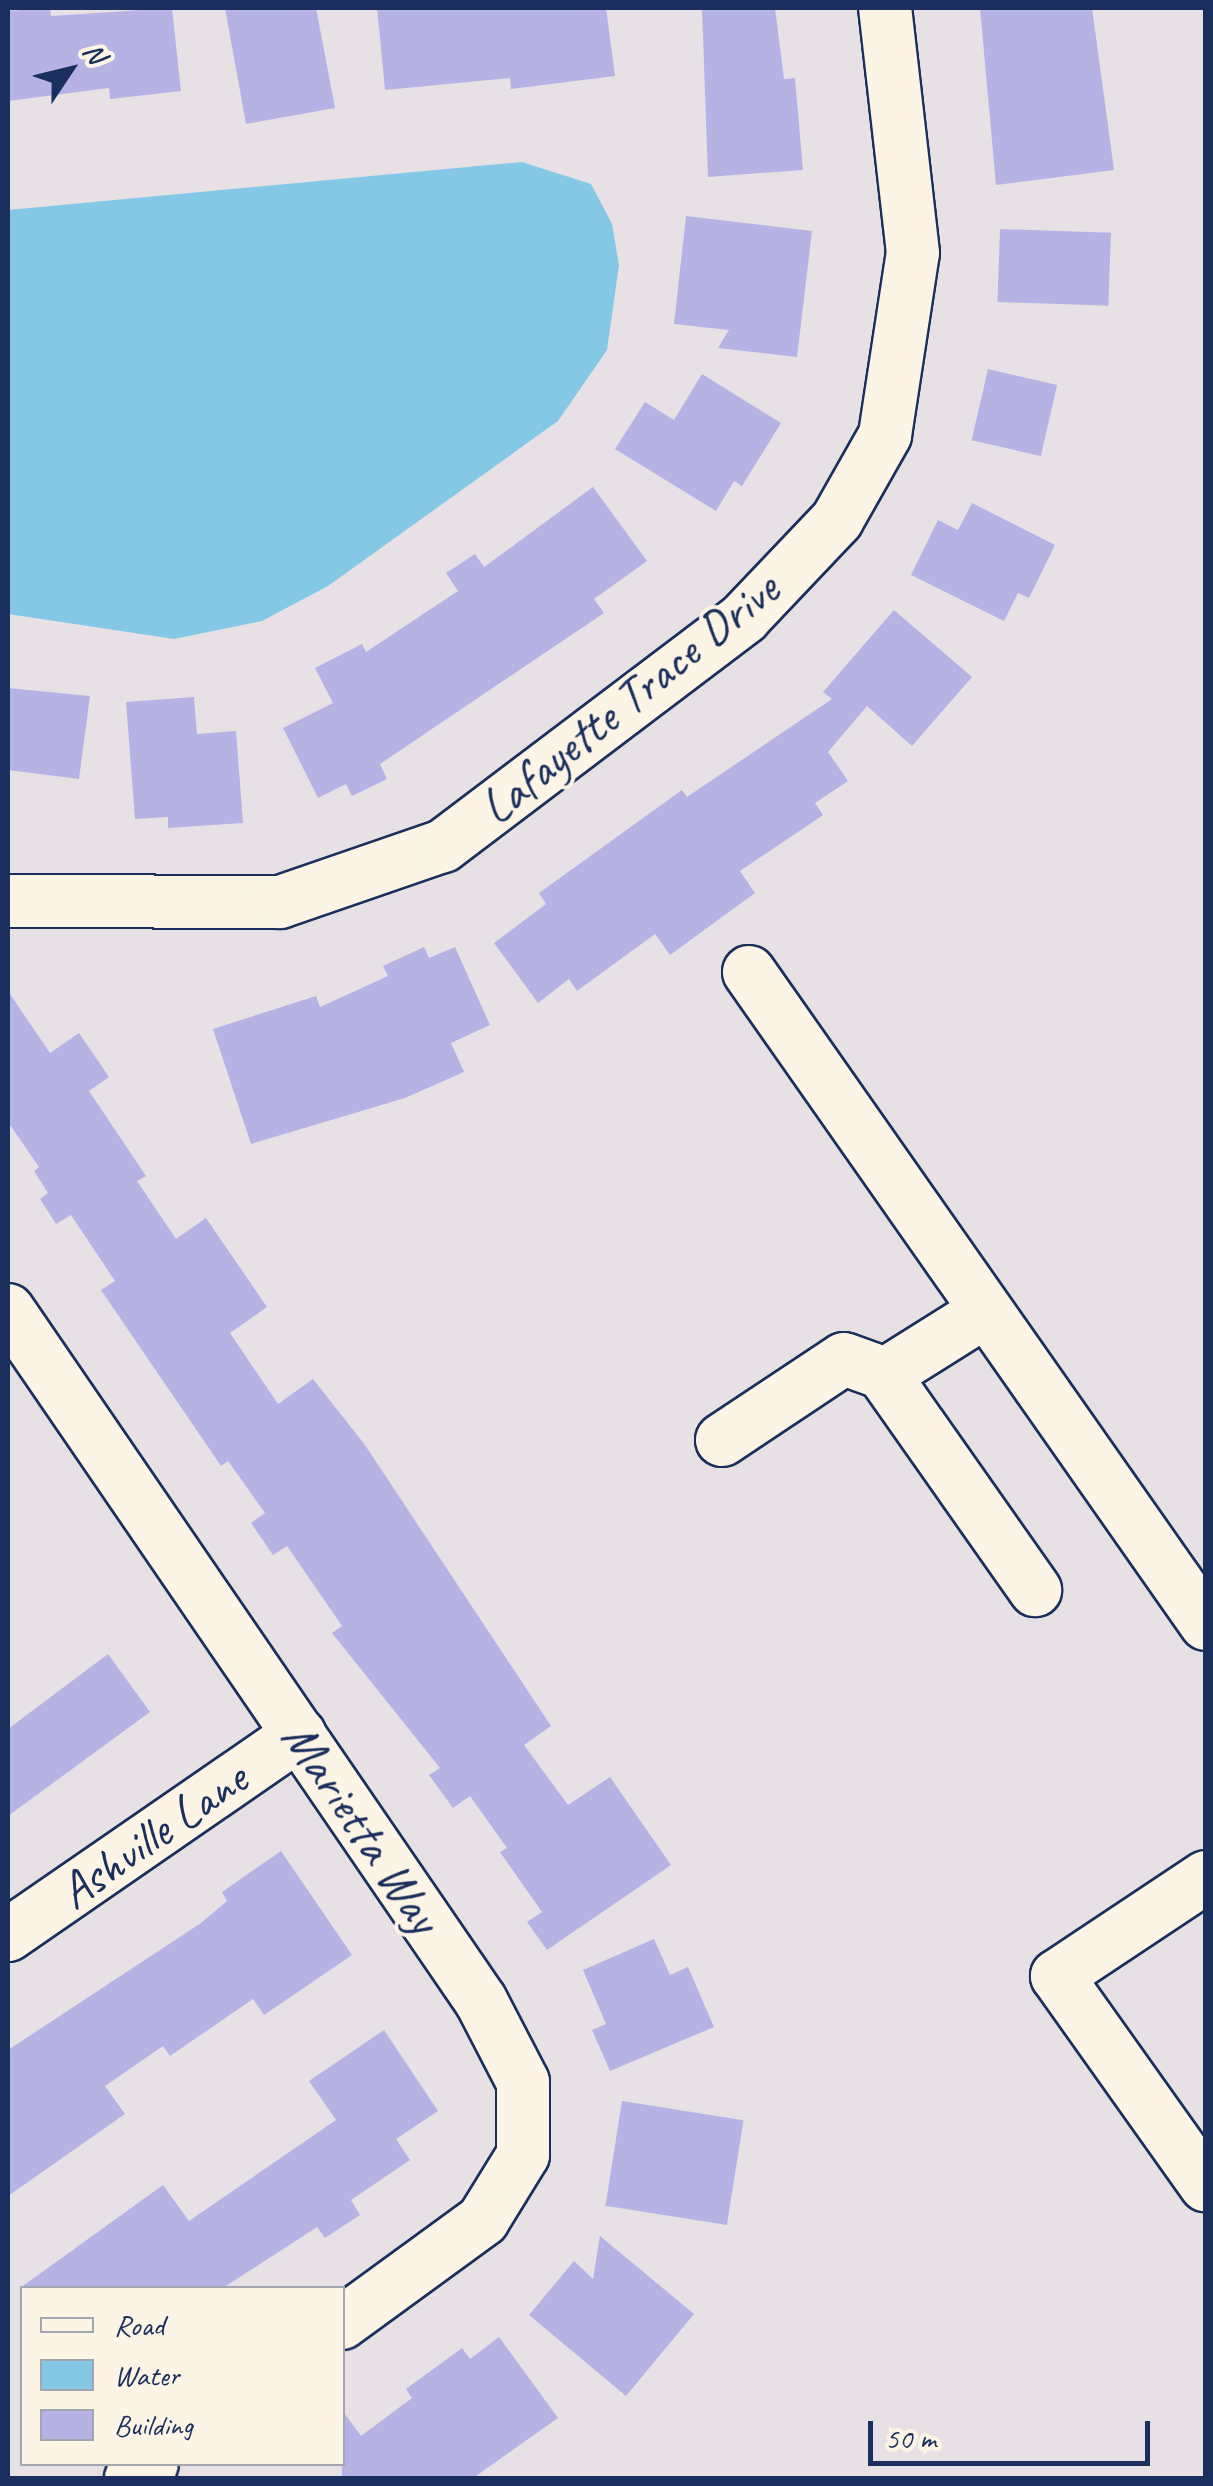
<!DOCTYPE html>
<html>
<head>
<meta charset="utf-8">
<style>
  body { margin:0 }
  #map { position:relative; width:1213px; height:2486px; overflow:hidden; background:#e7e1e5; font-family:Caveat,sans-serif }
  div>[style] { position:absolute }
  .water>* { inset:0; background:#85c8e6 }
  .building>* { inset:0; background:#b6b2e4; transform-origin:0 0 }
  .roads { filter:drop-shadow(2px 0 #1b2f5e) drop-shadow(-2px 0 #1b2f5e) drop-shadow(0 2px #1b2f5e) drop-shadow(0 -2px #1b2f5e) }
  .minor>* { height:52px; margin:-26px; padding:0 26px; transform-origin:26px; border-radius:26px; background:#fcf5e5 }
  span { translate:-50% -50%; white-space:nowrap; text-align:center; line-height:1.15; -webkit-text-stroke:8px #fcf5e5; paint-order:stroke }
  .street-label { font-size:50px; color:#1b2f5e }
  .frame { position:absolute; inset:0; border:10px solid #1b2f5e; pointer-events:none }
  .legend { position:absolute; left:20px; top:2286px; width:325px; height:180px; box-sizing:border-box; background:#fcf5e5; border:2px solid #a2a6af; margin:0; padding:12px 18px; list-style:none; font-size:30px; color:#1b2f5e }
  .legend li { display:flex; align-items:center; gap:20px; height:50px }
  .legend b { width:50px; border:2px solid #a2a6af }
  .north { position:absolute; left:20px; top:20px; width:100px; height:100px; -webkit-text-stroke:8px #fcf5e5; paint-order:stroke; rotate:55deg; font-size:28px; font-weight:700; line-height:40px; text-align:center; color:#1b2f5e }
  .north::after { content:''; display:block; margin:auto; width:35px; height:45px; background:#1b2f5e; clip-path:polygon(50% 0,100% 100%,50% 72%,0 100%) }
  .scale { position:absolute; left:868px; top:2421px; width:282px; height:45px; box-sizing:border-box; border:5px solid #1b2f5e; border-top:0; padding-left:12px; font-size:30px; line-height:35px; white-space:nowrap; color:#1b2f5e; -webkit-text-stroke:8px #fcf5e5; paint-order:stroke }
</style>
</head>
<body>
<div id="map">
  <div class="water">
    <div style="clip-path:polygon(522px 162px,591px 184px,612px 224px,619px 265px,607px 350px,558px 421px,328px 586px,262px 621px,174px 639px,8px 614px,8px 210px)"></div>
  </div>
  <div class="building">
    <div style="clip-path:polygon(50px 8px,51px 16px,172px 8px,181px 91px,110px 99px,109px 88px,8px 101px,8px 11px)"></div>
    <div style="clip-path:polygon(225px 8px,316px 8px,335px 108px,246px 124px)"></div>
    <div style="clip-path:polygon(377px 8px,606px 8px,615px 76px,511px 89px,510px 78px,385px 90px)"></div>
    <div style="clip-path:polygon(702px 8px,775px 8px,784px 79px,795px 78px,803px 170px,708px 177px)"></div>
    <div style="clip-path:polygon(980px 8px,1092px 8px,1114px 170px,996px 185px)"></div>
    <div style="clip-path:polygon(686px 216px,812px 231px,797px 357px,718px 348px,729px 330px,674px 324px)"></div>
    <div style="left:1000px;top:229px;width:111px;height:73px;rotate:2deg"></div>
    <div style="left:988px;top:369px;width:71px;height:73px;rotate:13deg"></div>
    <div style="clip-path:polygon(702px 374px,781px 423px,742px 486px,734px 481px,716px 511px,615px 449px,645px 402px,674px 420px)"></div>
    <div style="clip-path:polygon(593px 487px,647px 561px,594px 599px,604px 613px,380px 764px,387px 779px,352px 796px,346px 784px,318px 798px,283px 728px,333px 703px,315px 668px,362px 644px,366px 652px,458px 591px,446px 573px,475px 554px,484px 567px)"></div>
    <div style="clip-path:polygon(972px 503px,1055px 545px,1029px 598px,1018px 593px,1004px 621px,911px 575px,938px 520px,958px 530px)"></div>
    <div style="clip-path:polygon(894px 610px,972px 677px,912px 746px,867px 706px,828px 752px,848px 781px,815px 803px,823px 815px,740px 871px,755px 893px,670px 955px,655px 934px,577px 991px,569px 979px,538px 1003px,494px 943px,546px 904px,539px 893px,682px 790px,687px 797px,832px 699px,823px 692px)"></div>
    <div style="clip-path:polygon(8px 688px,90px 696px,79px 779px,8px 770px)"></div>
    <div style="clip-path:polygon(194px 697px,197px 734px,236px 731px,243px 823px,168px 828px,168px 817px,135px 819px,126px 702px)"></div>
    <div style="clip-path:polygon(424px 947px,429px 958px,455px 947px,490px 1025px,451px 1043px,464px 1072px,405px 1098px,251px 1144px,213px 1029px,316px 996px,320px 1007px,388px 976px,383px 966px)"></div>
    <div style="clip-path:polygon(8px 991px,50px 1053px,79px 1033px,109px 1077px,89px 1091px,146px 1176px,137px 1181px,176px 1239px,206px 1218px,267px 1307px,230px 1333px,278px 1404px,313px 1379px,365px 1445px,551px 1726px,524px 1745px,568px 1805px,610px 1777px,671px 1865px,547px 1950px,527px 1922px,542px 1912px,500px 1852px,507px 1848px,470px 1796px,453px 1808px,429px 1775px,440px 1768px,332px 1633px,342px 1626px,287px 1546px,273px 1555px,251px 1523px,265px 1513px,228px 1461px,221px 1466px,101px 1290px,115px 1281px,71px 1215px,56px 1224px,40px 1199px,48px 1193px,34px 1171px,39px 1167px,8px 1122px)"></div>
    <div style="clip-path:polygon(108px 1654px,150px 1712px,8px 1816px,8px 1729px)"></div>
    <div style="clip-path:polygon(281px 1851px,352px 1955px,264px 2015px,253px 1999px,170px 2056px,163px 2046px,105px 2086px,125px 2114px,8px 2196px,8px 2050px,201px 1923px,227px 1901px,222px 1892px)"></div>
    <div style="clip-path:polygon(654px 1939px,670px 1975px,688px 1967px,714px 2027px,610px 2071px,592px 2030px,606px 2024px,583px 1970px)"></div>
    <div style="clip-path:polygon(384px 2030px,438px 2111px,396px 2139px,410px 2160px,351px 2200px,360px 2215px,325px 2238px,317px 2227px,223px 2288px,20px 2288px,163px 2185px,189px 2221px,336px 2120px,309px 2081px)"></div>
    <div style="left:622px;top:2101px;width:123px;height:106px;rotate:9deg"></div>
    <div style="clip-path:polygon(600px 2236px,694px 2314px,626px 2396px,529px 2315px,574px 2261px,593px 2279px)"></div>
    <div style="clip-path:polygon(499px 2337px,558px 2418px,473px 2478px,342px 2478px,342px 2410px,361px 2436px,412px 2398px,406px 2389px,462px 2348px,470px 2359px)"></div>
  </div>
  <div class="roads">
    <div class="minor">
      <div style="left:8px;top:901px;width:272px;rotate:0.2deg"></div>
      <div style="left:280px;top:902px;width:172px;rotate:-19deg"></div>
      <div style="left:443px;top:846px;width:378px;rotate:-37.1deg"></div>
      <div style="left:744px;top:618px;width:135px;rotate:-46.5deg"></div>
      <div style="left:837px;top:520px;width:98px;rotate:-60.5deg"></div>
      <div style="left:885px;top:435px;width:184px;rotate:-81.3deg"></div>
      <div style="left:913px;top:253px;width:247px;rotate:-96.5deg"></div>
      <div style="left:749px;top:972px;width:796px;rotate:54.97deg"></div>
      <div style="left:8px;top:1310px;width:837px;rotate:55.61deg"></div>
      <div style="left:481px;top:2001px;width:91px;rotate:62.6deg"></div>
      <div style="left:523px;top:2082px;width:73px;rotate:90deg"></div>
      <div style="left:523px;top:2155px;width:76px;rotate:121.6deg"></div>
      <div style="left:483px;top:2220px;width:175px;rotate:143.9deg"></div>
      <div style="left:986px;top:1311px;width:120px;rotate:147.9deg"></div>
      <div style="left:884px;top:1375px;width:263px;rotate:54.9deg"></div>
      <div style="left:722px;top:1440px;width:146px;rotate:-33.6deg"></div>
      <div style="left:844px;top:1359px;width:45px;rotate:19.7deg"></div>
      <div style="left:1206px;top:1877px;width:179px;rotate:146.4deg"></div>
      <div style="left:1057px;top:1976px;width:257px;rotate:54.6deg"></div>
      <div style="left:8px;top:1935px;width:354px;rotate:-34.6deg"></div>
      <div style="left:131px;top:2478px;width:25px;rotate:-34deg"></div>
    </div>
  </div>
  <div class="street-label">
    <span style="left:629px;top:698px;rotate:-39deg">Lafayette Trace Drive</span>
    <span style="left:362px;top:1827px;rotate:56deg">Marietta Way</span>
    <span style="left:153px;top:1835px;rotate:-35deg">Ashville Lane</span>
  </div>
  <div class="frame"></div>
  <ul class="legend">
  <li><b style="height:12px;background:#fcf5e5"></b>Road</li>
  <li><b style="height:28px;background:#85c8e6"></b>Water</li>
  <li><b style="height:28px;background:#b6b2e4"></b>Building</li>
  </ul>
  <div class="north">N</div>
  <div class="scale">50 m</div>
</div>
</body>
</html>
